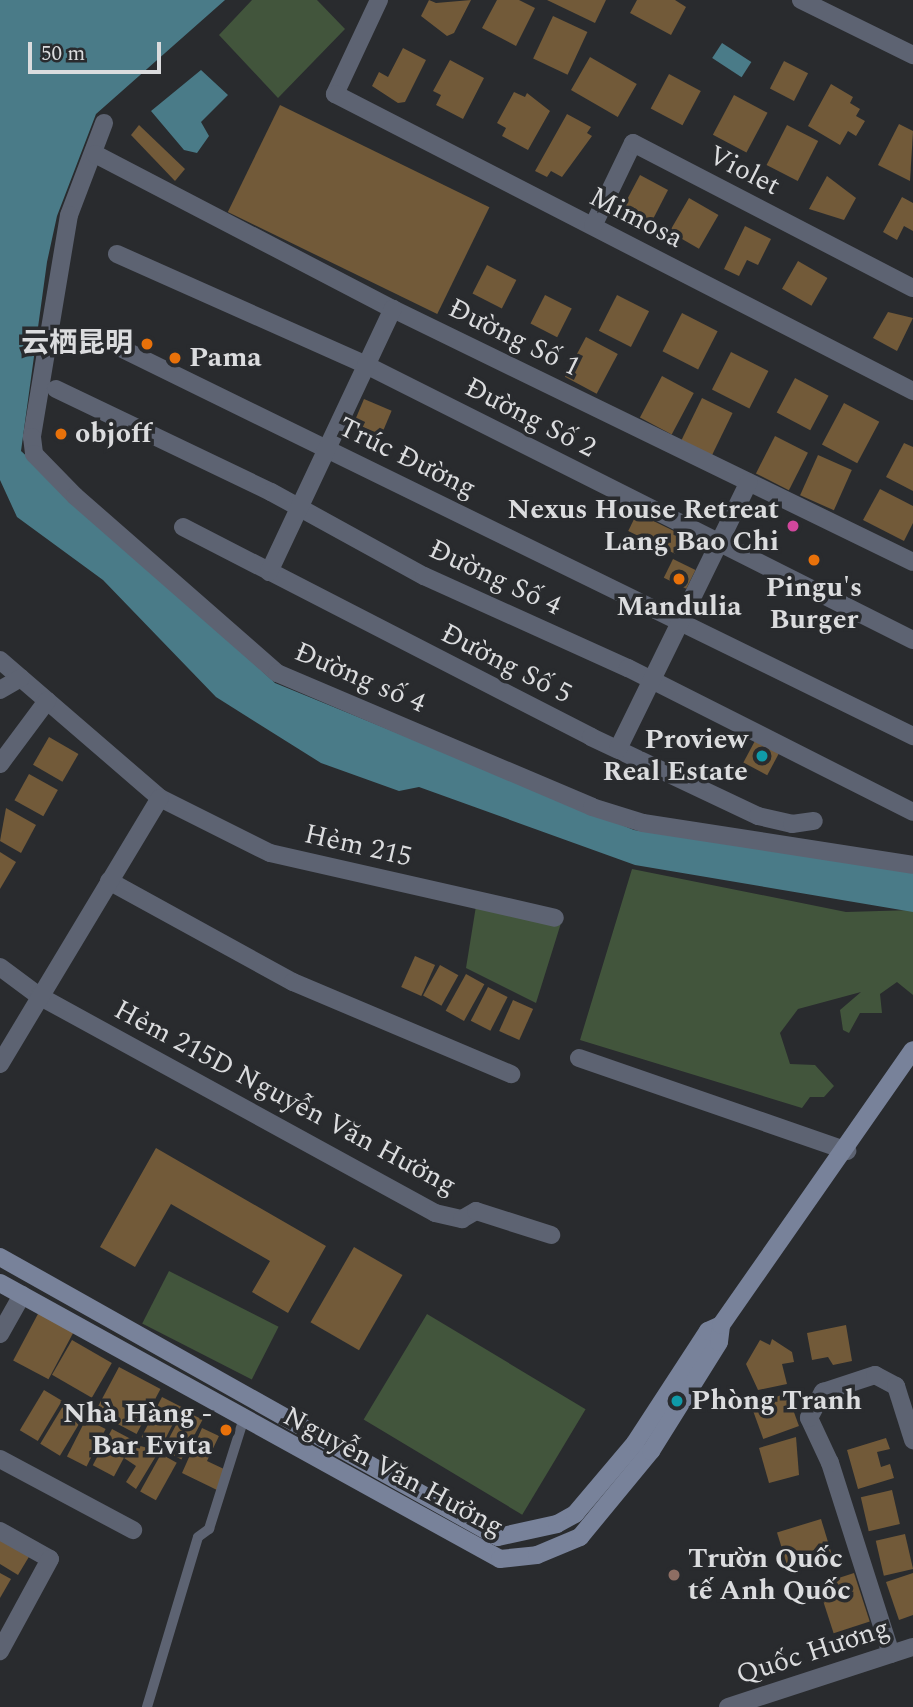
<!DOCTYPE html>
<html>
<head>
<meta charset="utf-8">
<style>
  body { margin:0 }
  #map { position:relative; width:913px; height:1707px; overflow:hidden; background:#292b2e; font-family:Spectral,"Noto Sans SC",serif }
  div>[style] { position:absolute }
  .green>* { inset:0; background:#42553c; transform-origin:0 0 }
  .water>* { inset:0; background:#4a7b88; transform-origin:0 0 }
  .building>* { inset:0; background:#725a39; transform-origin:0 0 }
  .service>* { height:10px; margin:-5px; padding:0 5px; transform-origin:5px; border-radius:5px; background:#5d6372 }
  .minor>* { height:18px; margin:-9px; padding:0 9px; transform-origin:9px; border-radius:9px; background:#5d6372 }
  .tertiary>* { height:18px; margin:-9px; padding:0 9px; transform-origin:9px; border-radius:9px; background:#5d6372 }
  .secondary>* { height:18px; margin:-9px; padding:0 9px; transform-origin:9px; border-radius:9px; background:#78829a }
  .dots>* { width:19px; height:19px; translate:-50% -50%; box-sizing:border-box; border:4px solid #292b2e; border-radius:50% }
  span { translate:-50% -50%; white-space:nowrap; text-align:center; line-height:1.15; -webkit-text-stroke:7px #292b2e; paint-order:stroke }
  .street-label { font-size:28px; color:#dbdcde }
  .poi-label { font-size:28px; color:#dbdcde; font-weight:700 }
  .right { translate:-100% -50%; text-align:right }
  .left { translate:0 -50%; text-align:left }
  .scale { position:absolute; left:28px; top:42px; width:133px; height:32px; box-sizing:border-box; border:4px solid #dbdcde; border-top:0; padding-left:9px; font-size:21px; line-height:24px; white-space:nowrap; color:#dbdcde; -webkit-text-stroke:5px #292b2e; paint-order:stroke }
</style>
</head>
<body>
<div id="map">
  <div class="green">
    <div style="clip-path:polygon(252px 0,317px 0,345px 29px,278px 98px,219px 35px)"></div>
    <div style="clip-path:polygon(632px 869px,846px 912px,913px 910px,913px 995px,897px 982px,880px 994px,882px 1013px,860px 1013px,849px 1033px,843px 1030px,840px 1010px,861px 992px,798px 1009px,780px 1033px,790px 1064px,815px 1065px,834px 1086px,824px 1097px,810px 1097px,802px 1108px,580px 1040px)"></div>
    <div style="clip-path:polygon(476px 906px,561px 923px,536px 1003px,466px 968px)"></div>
    <div style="left:169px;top:1271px;width:123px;height:59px;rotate:27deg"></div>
    <div style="left:427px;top:1314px;width:185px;height:123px;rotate:31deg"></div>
  </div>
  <div class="water">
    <div style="clip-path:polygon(0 0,225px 0,96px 114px,57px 216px,47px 262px,21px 451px,275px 683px,634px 830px,913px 871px,913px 912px,635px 865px,419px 787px,399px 791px,321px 763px,216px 697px,103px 580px,17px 517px,0 480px)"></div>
    <div style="left:722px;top:43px;width:35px;height:18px;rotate:33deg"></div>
    <div style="clip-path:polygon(201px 70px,228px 95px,201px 122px,209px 136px,197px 153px,184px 150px,151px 111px)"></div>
  </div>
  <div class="building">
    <div style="clip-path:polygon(429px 0,436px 3px,471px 0,454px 33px,447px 36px,421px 16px)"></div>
    <div style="clip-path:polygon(497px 0,519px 0,535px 8px,516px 46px,482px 28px)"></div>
    <div style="clip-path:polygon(547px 0,606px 0,595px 23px)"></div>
    <div style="clip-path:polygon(637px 0,675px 0,686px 7px,671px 35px,630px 13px)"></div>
    <div style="left:553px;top:16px;width:38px;height:47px;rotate:25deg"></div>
    <div style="clip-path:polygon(403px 48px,426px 60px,405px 102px,398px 103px,372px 86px,379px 72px,388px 77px)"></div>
    <div style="left:590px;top:57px;width:54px;height:38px;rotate:30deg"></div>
    <div style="clip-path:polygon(450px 60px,484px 78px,463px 119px,436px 105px,441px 95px,433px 91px)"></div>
    <div style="left:784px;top:61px;width:27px;height:31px;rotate:27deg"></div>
    <div style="left:669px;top:74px;width:36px;height:39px;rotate:28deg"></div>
    <div style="clip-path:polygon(831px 84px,853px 97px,850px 103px,860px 109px,856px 116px,865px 121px,856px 136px,848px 131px,840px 145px,808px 126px)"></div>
    <div style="clip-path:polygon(514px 92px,525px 97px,527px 93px,550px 111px,528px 150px,502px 136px,506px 128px,497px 123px)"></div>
    <div style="left:734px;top:95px;width:38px;height:45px;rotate:28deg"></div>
    <div style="left:280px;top:105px;width:233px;height:119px;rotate:26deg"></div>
    <div style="clip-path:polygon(567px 114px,591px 127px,587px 133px,592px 136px,562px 177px,551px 171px,547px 177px,535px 171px)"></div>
    <div style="clip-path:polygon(899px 124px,913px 131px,910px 181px,878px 165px)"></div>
    <div style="clip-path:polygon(139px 125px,185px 169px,175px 181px,131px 135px)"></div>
    <div style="left:787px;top:125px;width:35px;height:45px;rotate:27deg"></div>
    <div style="clip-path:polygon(640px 175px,668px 190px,652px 221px,621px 211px)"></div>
    <div style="clip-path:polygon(827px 176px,856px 198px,844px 220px,809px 209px)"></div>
    <div style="clip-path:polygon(902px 197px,913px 203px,913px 231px,904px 226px,897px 240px,883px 232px)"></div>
    <div style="left:689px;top:198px;width:34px;height:39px;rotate:30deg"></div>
    <div style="clip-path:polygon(745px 226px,771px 239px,758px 265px,747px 260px,739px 276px,724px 269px)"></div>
    <div style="left:798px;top:261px;width:34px;height:32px;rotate:30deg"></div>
    <div style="left:487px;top:265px;width:33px;height:32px;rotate:27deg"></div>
    <div style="left:545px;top:295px;width:30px;height:32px;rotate:27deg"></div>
    <div style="left:617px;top:295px;width:36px;height:40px;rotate:27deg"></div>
    <div style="clip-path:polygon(888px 312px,913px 318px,897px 351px,873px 338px)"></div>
    <div style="left:682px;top:313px;width:40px;height:43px;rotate:27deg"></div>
    <div style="left:586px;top:337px;width:36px;height:45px;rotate:28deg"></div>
    <div style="left:731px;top:352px;width:42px;height:42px;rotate:27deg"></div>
    <div style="left:662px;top:376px;width:36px;height:47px;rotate:28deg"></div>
    <div style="left:795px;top:378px;width:38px;height:39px;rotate:28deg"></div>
    <div style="left:702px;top:398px;width:34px;height:47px;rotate:26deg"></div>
    <div style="left:364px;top:399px;width:30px;height:26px;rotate:23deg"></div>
    <div style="left:844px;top:403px;width:40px;height:47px;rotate:28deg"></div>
    <div style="left:775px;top:436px;width:37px;height:42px;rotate:27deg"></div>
    <div style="clip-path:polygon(904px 443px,913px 447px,913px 491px,886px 477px)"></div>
    <div style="left:818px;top:455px;width:37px;height:44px;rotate:24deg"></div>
    <div style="clip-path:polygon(880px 489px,913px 506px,913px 523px,904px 541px,863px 520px)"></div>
    <div style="left:637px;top:513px;width:52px;height:20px;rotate:26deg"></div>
    <div style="left:673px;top:559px;width:25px;height:21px;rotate:26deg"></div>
    <div style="left:49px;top:737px;width:34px;height:32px;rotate:30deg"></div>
    <div style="left:757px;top:737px;width:27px;height:29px;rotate:28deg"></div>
    <div style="left:29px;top:774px;width:33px;height:30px;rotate:29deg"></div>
    <div style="clip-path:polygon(6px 808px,36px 825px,21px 853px,0 841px)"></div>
    <div style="clip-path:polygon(0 852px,16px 862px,0 889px)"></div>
    <div style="left:415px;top:956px;width:22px;height:34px;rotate:24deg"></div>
    <div style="left:440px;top:965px;width:21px;height:35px;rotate:29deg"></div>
    <div style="left:466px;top:974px;width:21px;height:42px;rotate:29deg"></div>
    <div style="left:488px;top:987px;width:22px;height:38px;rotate:27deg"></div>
    <div style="left:513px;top:1000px;width:22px;height:34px;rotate:24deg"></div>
    <div style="clip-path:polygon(156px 1148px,326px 1246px,288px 1313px,252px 1292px,270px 1261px,171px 1204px,135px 1267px,100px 1247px)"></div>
    <div style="left:354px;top:1247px;width:56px;height:87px;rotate:30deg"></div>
    <div style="left:39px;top:1312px;width:40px;height:55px;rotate:28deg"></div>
    <div style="clip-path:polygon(846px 1325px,852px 1361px,833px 1365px,828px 1357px,812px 1360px,807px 1333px)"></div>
    <div style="clip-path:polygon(772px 1339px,792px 1352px,794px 1362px,782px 1364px,787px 1384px,758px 1390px,746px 1364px,760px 1340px,770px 1345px)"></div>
    <div style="left:72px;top:1340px;width:46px;height:40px;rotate:30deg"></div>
    <div style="left:119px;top:1367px;width:47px;height:51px;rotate:28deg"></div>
    <div style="left:44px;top:1390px;width:21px;height:47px;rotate:31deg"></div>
    <div style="left:787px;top:1393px;width:35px;height:38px;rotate:70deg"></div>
    <div style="left:162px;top:1397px;width:22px;height:45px;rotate:27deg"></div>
    <div style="left:66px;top:1401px;width:23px;height:50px;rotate:31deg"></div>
    <div style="left:184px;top:1410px;width:21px;height:45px;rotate:28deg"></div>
    <div style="left:86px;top:1419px;width:22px;height:42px;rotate:27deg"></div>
    <div style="clip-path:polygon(202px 1428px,219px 1436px,207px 1461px,226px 1470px,217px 1490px,182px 1473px)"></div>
    <div style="left:112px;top:1429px;width:24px;height:41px;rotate:28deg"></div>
    <div style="clip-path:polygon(796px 1437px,799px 1475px,769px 1483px,759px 1448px)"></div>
    <div style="clip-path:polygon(886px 1438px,890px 1449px,877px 1452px,881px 1467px,890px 1464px,894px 1478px,858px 1489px,847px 1450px)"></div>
    <div style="clip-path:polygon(133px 1444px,159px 1451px,136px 1489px,126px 1482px,136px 1466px,124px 1458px)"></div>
    <div style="left:161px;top:1454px;width:18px;height:43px;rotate:29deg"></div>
    <div style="left:892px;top:1490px;width:35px;height:32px;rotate:77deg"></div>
    <div style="left:821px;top:1519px;width:37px;height:46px;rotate:73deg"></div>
    <div style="left:905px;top:1534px;width:36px;height:30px;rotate:77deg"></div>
    <div style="clip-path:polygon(0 1539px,30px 1555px,18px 1575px,0 1564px)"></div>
    <div style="clip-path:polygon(0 1573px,11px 1579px,0 1598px)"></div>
    <div style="left:854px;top:1573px;width:51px;height:38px;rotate:72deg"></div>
    <div style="clip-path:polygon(913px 1573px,913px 1615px,899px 1620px,886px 1582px)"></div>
  </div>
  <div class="service">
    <div style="left:147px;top:1707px;width:177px;rotate:-73.3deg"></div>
    <div style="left:198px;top:1537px;width:14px;rotate:-36deg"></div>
    <div style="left:209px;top:1529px;width:113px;rotate:-72.5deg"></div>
  </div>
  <div class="minor">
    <div style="left:379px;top:0;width:104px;rotate:115.1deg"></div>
    <div style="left:335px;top:94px;width:650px;rotate:27.2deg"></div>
    <div style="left:801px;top:0;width:125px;rotate:26.2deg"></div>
    <div style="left:104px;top:123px;width:98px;rotate:110.8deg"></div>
    <div style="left:69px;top:215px;width:225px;rotate:99.5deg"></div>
    <div style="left:32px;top:437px;width:17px;rotate:83deg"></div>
    <div style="left:34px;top:454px;width:59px;rotate:45.7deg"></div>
    <div style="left:75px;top:496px;width:269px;rotate:41.2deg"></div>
    <div style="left:277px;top:673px;width:342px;rotate:23deg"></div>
    <div style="left:592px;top:807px;width:53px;rotate:17.4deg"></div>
    <div style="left:643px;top:823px;width:273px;rotate:8.8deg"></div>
    <div style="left:95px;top:154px;width:336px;rotate:27.5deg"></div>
    <div style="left:393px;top:309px;width:578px;rotate:25.94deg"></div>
    <div style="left:593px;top:226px;width:92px;rotate:-64.3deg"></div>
    <div style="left:633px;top:143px;width:315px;rotate:27.4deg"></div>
    <div style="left:117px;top:254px;width:273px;rotate:24deg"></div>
    <div style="left:366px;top:365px;width:612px;rotate:26.69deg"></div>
    <div style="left:104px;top:340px;width:901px;rotate:26.08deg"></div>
    <div style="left:56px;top:389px;width:238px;rotate:25.6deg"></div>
    <div style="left:271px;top:492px;width:175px;rotate:28.8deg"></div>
    <div style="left:424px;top:576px;width:224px;rotate:24.3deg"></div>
    <div style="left:628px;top:668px;width:319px;rotate:26.8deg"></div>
    <div style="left:183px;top:527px;width:459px;rotate:27.2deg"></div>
    <div style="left:591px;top:737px;width:185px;rotate:25.3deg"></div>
    <div style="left:758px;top:816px;width:35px;rotate:13deg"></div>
    <div style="left:792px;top:824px;width:22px;rotate:-8deg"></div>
    <div style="left:269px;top:572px;width:291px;rotate:-64.8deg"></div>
    <div style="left:0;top:660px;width:211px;rotate:40.8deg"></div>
    <div style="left:160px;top:798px;width:123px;rotate:26.6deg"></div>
    <div style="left:270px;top:853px;width:292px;rotate:12.8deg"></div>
    <div style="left:0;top:690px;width:24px;rotate:-30deg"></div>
    <div style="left:618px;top:749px;width:297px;rotate:-63.9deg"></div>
    <div style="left:0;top:764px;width:79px;rotate:-53.3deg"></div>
    <div style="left:109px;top:881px;width:210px;rotate:28.8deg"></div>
    <div style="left:293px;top:982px;width:237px;rotate:22.9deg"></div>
    <div style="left:0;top:967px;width:49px;rotate:36.6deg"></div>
    <div style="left:39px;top:996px;width:452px;rotate:28.7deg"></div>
    <div style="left:435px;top:1213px;width:28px;rotate:13deg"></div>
    <div style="left:462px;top:1219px;width:16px;rotate:-30deg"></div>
    <div style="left:476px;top:1211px;width:79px;rotate:17.7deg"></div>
    <div style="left:579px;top:1058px;width:284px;rotate:19.1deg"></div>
    <div style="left:0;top:1064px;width:310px;rotate:-59deg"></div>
    <div style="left:0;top:1334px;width:45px;rotate:-60.6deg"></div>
    <div style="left:0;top:1459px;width:151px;rotate:28.1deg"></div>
    <div style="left:0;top:1531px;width:57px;rotate:29.2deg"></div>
    <div style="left:50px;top:1559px;width:105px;rotate:118.5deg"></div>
    <div style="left:891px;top:1654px;width:201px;rotate:-107.7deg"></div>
    <div style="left:830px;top:1463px;width:50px;rotate:-115deg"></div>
    <div style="left:809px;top:1418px;width:30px;rotate:-62deg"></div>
    <div style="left:823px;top:1392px;width:55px;rotate:-18.1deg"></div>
    <div style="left:875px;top:1375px;width:24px;rotate:28deg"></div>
    <div style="left:896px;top:1386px;width:57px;rotate:72.5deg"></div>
  </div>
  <div class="tertiary">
    <div style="left:728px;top:1707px;width:194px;rotate:-18deg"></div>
  </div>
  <div class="secondary">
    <div style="left:0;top:1257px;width:571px;rotate:29.35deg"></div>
    <div style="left:498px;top:1537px;width:60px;rotate:-12.4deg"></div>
    <div style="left:557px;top:1524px;width:21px;rotate:-29deg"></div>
    <div style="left:575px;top:1514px;width:93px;rotate:-49.8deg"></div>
    <div style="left:635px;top:1443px;width:134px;rotate:-56.9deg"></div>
    <div style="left:708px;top:1331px;width:14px;rotate:-25deg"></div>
    <div style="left:0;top:1283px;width:571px;rotate:28.9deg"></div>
    <div style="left:500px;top:1559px;width:37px;rotate:-6deg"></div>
    <div style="left:537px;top:1555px;width:47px;rotate:-22.7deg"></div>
    <div style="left:580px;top:1537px;width:112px;rotate:-50.5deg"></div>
    <div style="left:651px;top:1451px;width:128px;rotate:-58deg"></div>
    <div style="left:719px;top:1342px;width:17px;rotate:-83deg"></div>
    <div style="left:721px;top:1325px;width:335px;rotate:-55.1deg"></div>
  </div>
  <div class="dots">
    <div style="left:147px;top:344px;background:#e8710a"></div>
    <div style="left:175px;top:358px;background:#e8710a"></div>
    <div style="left:61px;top:434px;background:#e8710a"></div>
    <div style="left:793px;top:526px;background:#d1479c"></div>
    <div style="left:814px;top:560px;background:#e8710a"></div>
    <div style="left:679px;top:579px;background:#e8710a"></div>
    <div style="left:762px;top:756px;background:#0f9aa8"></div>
    <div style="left:677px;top:1401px;background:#0f9aa8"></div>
    <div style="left:226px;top:1430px;background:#e8710a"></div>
    <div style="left:674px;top:1575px;background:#8d6e63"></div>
  </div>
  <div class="street-label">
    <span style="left:744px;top:171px;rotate:27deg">Violet</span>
    <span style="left:636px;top:218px;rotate:27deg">Mimosa</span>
    <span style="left:514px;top:338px;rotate:26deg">Đường Số 1</span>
    <span style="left:530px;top:418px;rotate:27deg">Đường Số 2</span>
    <span style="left:407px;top:458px;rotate:26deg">Trúc Đường</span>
    <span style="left:495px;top:578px;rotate:25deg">Đường Số 4</span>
    <span style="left:506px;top:664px;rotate:27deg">Đường Số 5</span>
    <span style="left:360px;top:678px;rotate:23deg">Đường số 4</span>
    <span style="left:358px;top:846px;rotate:13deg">Hẻm 215</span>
    <span style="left:285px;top:1098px;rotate:28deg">Hẻm 215D Nguyễn Văn Hưởng</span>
    <span style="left:393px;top:1472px;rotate:28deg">Nguyễn Văn Hưởng</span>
    <span style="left:813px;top:1652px;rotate:-18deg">Quốc Hương</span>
  </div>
  <div class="poi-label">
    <span class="right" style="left:133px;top:344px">云栖昆明</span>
    <span class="left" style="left:189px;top:358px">Pama</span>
    <span class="left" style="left:75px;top:434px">objoff</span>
    <span class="right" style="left:779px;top:526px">Nexus House Retreat<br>Lang Bao Chi</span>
    <span style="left:814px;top:604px">Pingu's<br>Burger</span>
    <span style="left:679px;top:607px">Mandulia</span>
    <span class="right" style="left:748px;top:756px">Proview<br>Real Estate</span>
    <span class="left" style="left:691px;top:1401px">Phòng Tranh</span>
    <span class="right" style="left:212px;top:1430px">Nhà Hàng -<br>Bar Evita</span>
    <span class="left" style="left:688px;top:1575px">Trườn Quốc<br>tế Anh Quốc</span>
  </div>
  <div class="scale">50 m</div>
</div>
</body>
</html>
